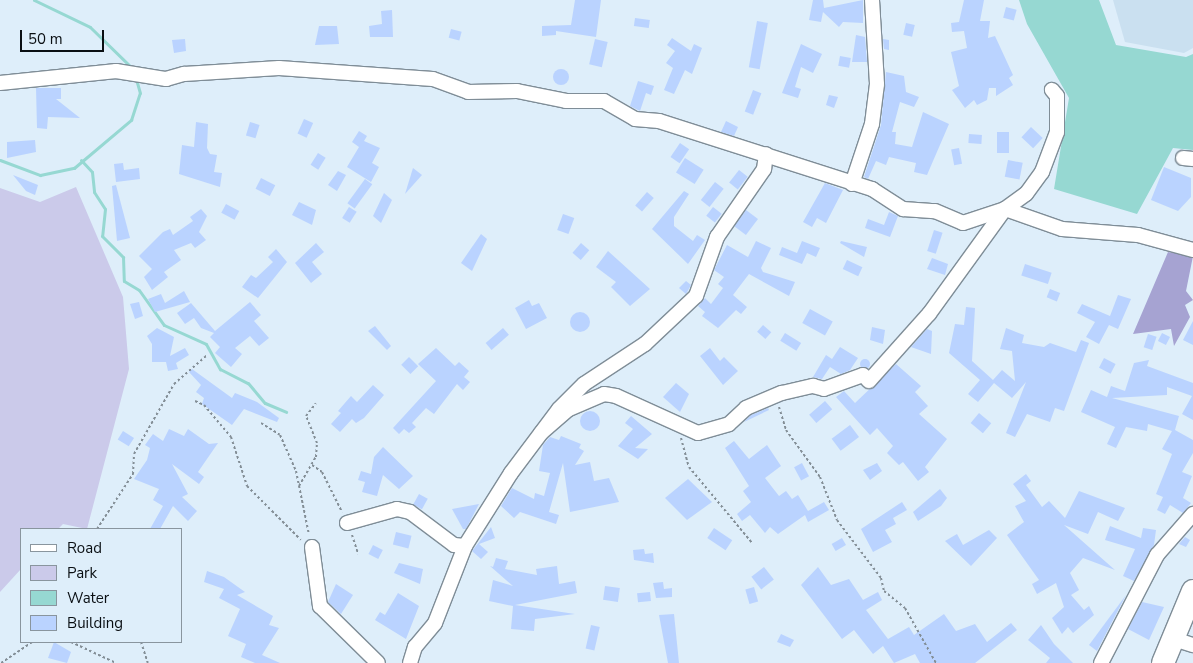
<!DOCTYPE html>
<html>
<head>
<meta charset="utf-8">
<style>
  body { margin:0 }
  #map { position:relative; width:1193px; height:663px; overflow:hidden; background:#deeefa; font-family:"Nunito Sans",sans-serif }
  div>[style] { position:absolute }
  .built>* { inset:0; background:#cae0f0 }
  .green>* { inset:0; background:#cbcaea }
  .forest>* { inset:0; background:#a6a3d2 }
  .water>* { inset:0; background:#96d8d2 }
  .stream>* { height:3px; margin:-1.5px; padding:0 1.5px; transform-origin:1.5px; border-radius:1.5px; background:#96d8d2 }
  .building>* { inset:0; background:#bad3ff; transform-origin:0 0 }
  .round { border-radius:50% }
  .path>* { height:2px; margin-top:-1px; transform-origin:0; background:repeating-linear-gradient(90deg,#838e96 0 2.5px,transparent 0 5px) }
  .roads { filter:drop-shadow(1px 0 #7f8d97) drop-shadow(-1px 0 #7f8d97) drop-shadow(0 1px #7f8d97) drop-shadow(0 -1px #7f8d97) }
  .minor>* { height:14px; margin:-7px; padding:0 7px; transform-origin:7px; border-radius:7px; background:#fff }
  .trunk>* { height:22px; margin:-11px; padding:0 11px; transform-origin:11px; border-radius:11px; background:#fff }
  span { translate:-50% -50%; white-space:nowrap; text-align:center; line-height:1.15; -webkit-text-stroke:5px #deeefa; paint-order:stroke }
  .legend { position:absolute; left:20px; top:528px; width:162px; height:115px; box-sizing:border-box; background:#deeefa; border:1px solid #89959e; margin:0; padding:6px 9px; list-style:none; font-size:15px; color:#0a0f13 }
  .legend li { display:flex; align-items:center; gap:10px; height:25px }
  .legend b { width:25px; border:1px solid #89959e }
  .scale { position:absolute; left:20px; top:30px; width:84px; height:22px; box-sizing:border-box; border:2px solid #0a0f13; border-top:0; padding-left:6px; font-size:15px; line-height:18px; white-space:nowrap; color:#0a0f13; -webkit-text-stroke:4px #deeefa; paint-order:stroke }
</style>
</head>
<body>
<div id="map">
  <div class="built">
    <div style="clip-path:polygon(1113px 0,1193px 0,1193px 48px,1184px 53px,1125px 42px)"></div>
  </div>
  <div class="green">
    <div style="clip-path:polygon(76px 187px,123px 297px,129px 369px,87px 529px,63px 524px,58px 529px,21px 529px,21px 569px,0 592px,0 188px,40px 202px)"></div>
  </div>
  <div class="forest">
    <div style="clip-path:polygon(1168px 252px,1193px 256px,1186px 291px,1193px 300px,1185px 305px,1190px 317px,1174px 346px,1171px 329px,1133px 334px)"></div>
  </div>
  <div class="water">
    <div style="clip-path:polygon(1019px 0,1099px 0,1116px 45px,1186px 57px,1193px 54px,1193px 150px,1173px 148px,1137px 214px,1054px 189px,1069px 98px,1027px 24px)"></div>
  </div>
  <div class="stream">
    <div style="left:34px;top:0;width:62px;rotate:25.7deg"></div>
    <div style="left:90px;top:27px;width:62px;rotate:44.3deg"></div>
    <div style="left:0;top:160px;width:43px;rotate:20.6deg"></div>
    <div style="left:40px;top:175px;width:35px;rotate:-12deg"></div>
    <div style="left:74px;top:168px;width:75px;rotate:-40.1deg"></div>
    <div style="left:131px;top:120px;width:28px;rotate:-72deg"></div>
    <div style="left:140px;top:93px;width:15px;rotate:-106deg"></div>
    <div style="left:81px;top:160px;width:16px;rotate:47deg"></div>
    <div style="left:92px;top:172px;width:20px;rotate:84deg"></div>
    <div style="left:94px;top:192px;width:20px;rotate:57deg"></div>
    <div style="left:105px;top:209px;width:27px;rotate:96deg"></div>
    <div style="left:102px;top:236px;width:30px;rotate:45deg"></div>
    <div style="left:123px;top:257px;width:24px;rotate:88deg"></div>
    <div style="left:124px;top:281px;width:17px;rotate:31deg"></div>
    <div style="left:139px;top:290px;width:43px;rotate:54.5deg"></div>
    <div style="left:164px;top:325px;width:46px;rotate:24.3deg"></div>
    <div style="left:206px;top:344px;width:29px;rotate:61deg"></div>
    <div style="left:220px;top:369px;width:31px;rotate:27deg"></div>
    <div style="left:248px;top:383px;width:26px;rotate:50deg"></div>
    <div style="left:265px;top:403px;width:23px;rotate:23deg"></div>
  </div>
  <div class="building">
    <div style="clip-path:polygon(575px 0,601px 0,596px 37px,556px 31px,556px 35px,542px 36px,542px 26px,571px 25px)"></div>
    <div style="clip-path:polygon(813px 0,823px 0,824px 8px,863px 0,863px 23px,843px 22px,839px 27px,823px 12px,821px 22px,809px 20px)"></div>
    <div style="clip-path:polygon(964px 0,984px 0,980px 21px,990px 21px,988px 38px,995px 36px,1013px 75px,1009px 78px,1013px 85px,996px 96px,996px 88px,989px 88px,987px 100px,977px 105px,974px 100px,965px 108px,952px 90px,959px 86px,951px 52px,967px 48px,964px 31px,952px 32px,951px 23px,959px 22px)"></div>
    <div style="left:1006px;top:7px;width:11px;height:11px;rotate:15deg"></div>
    <div style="clip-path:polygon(392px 10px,393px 37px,370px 37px,369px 26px,382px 24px,381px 11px)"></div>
    <div style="left:635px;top:18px;width:15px;height:8px;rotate:8deg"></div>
    <div style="left:757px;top:21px;width:11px;height:47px;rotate:10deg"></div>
    <div style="left:906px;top:23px;width:9px;height:12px;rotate:13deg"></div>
    <div style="clip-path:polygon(319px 26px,337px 26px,339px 44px,315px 45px)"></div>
    <div style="left:451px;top:29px;width:11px;height:9px;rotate:15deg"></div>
    <div style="clip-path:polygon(856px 35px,865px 37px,867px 62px,852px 62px)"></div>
    <div style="clip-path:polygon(672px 38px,691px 51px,694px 44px,702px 48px,692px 74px,685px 70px,674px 94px,664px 90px,673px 68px,666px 63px,675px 51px,667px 45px)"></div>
    <div style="clip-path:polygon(185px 39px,186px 51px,174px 53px,172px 40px)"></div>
    <div style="left:595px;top:39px;width:13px;height:26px;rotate:13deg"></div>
    <div style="clip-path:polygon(883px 39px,889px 40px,889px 50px,884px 49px)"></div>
    <div style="clip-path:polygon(801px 44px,822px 54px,813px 73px,801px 67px,795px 87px,801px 89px,798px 98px,782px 93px)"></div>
    <div style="left:840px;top:56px;width:11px;height:10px;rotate:10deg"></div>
    <div class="round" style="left:553px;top:69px;width:16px;height:16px"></div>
    <div style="clip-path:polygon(886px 72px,904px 76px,906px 92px,919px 97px,914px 107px,900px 102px,892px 132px,896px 132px,895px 144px,912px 147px,923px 112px,949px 124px,927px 175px,914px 172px,916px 163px,889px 157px,886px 165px,876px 161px,868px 179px,864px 177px,881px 125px)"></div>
    <div style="clip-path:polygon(638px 81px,654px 86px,651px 95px,646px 93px,640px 111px,630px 106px)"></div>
    <div style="clip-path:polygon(36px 88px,61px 88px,61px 99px,56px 99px,80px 118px,48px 117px,47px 129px,37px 128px)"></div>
    <div style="left:753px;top:90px;width:9px;height:23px;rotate:21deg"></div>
    <div style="clip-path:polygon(829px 95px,838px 97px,834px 108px,826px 105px)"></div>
    <div style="left:304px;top:119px;width:10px;height:16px;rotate:24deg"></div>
    <div style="clip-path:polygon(726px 121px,738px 127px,734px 136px,721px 132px)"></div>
    <div style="clip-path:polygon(196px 122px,208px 124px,207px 148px,210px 154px,217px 155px,214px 172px,222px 173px,220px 187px,179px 174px,182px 145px,194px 147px)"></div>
    <div style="left:250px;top:122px;width:10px;height:14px;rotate:17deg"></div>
    <div style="left:1031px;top:127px;width:16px;height:14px;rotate:43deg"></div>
    <div style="clip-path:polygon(359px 131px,367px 136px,364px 141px,380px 148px,372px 163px,379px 167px,371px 182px,347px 167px,359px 147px,352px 142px)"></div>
    <div style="left:997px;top:132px;width:12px;height:21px"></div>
    <div style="left:969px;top:134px;width:13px;height:9px;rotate:4deg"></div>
    <div style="clip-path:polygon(35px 140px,36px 152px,7px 158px,7px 142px)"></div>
    <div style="left:680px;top:143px;width:11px;height:17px;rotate:34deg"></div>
    <div style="left:959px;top:148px;width:16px;height:8px;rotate:79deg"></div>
    <div style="left:318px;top:153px;width:9px;height:14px;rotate:32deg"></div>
    <div style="left:685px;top:158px;width:22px;height:17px;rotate:32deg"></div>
    <div style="left:1008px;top:160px;width:15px;height:17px;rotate:11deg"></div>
    <div style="clip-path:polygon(123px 163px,124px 170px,139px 168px,140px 179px,116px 182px,114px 164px)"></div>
    <div style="clip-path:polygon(1164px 167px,1191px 178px,1191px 197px,1178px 211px,1151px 200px)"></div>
    <div style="clip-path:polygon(413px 168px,422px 175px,405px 194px)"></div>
    <div style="left:739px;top:170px;width:11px;height:16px;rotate:38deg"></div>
    <div style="clip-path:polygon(338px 171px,346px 175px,337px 191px,328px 185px)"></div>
    <div style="clip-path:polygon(13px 175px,38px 185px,35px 195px,26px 191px)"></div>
    <div style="left:261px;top:178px;width:16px;height:12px;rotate:27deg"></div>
    <div style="left:365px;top:179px;width:9px;height:30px;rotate:36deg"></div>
    <div style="left:715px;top:182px;width:11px;height:23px;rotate:38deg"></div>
    <div style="clip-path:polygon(825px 183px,843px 190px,826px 223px,817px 218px,812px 227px,803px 222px)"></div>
    <div style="clip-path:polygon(116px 185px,130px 238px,117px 241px,112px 186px)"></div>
    <div style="clip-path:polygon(684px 191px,689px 194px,674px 217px,674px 226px,693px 241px,697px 235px,705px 240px,688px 264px,652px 229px)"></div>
    <div style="left:647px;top:192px;width:9px;height:18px;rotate:41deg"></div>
    <div style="clip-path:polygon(384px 193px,392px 200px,381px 223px,373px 216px)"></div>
    <div style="clip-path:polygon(299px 202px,316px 210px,312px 225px,292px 215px)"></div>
    <div style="left:226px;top:204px;width:15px;height:10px;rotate:28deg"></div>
    <div style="left:349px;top:207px;width:9px;height:13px;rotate:32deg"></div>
    <div style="left:713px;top:207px;width:11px;height:11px;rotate:38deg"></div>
    <div style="clip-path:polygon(201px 209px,207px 216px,199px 232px,206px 240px,195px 248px,191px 243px,174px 250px,181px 260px,164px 272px,168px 277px,152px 290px,144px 277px,152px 269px,139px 256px,163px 232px,170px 229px,173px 235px,193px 221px,190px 217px)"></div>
    <div style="left:746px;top:210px;width:15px;height:20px;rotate:37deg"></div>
    <div style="clip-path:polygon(889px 212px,898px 216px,890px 237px,865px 228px,868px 219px,884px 225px)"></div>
    <div style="left:563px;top:214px;width:12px;height:17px;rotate:20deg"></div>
    <div style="left:934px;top:230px;width:9px;height:22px;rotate:18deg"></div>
    <div style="clip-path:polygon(481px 234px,487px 239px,472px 271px,461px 263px)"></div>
    <div style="clip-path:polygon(756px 241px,771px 248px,761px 268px,763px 272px,795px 282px,789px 296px,749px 274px,733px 295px,747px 307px,741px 314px,736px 310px,718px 328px,702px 316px,705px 312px,698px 306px,705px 298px,711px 304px,723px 288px,718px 284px,724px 277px,714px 270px,727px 245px,748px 257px)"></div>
    <div style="clip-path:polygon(802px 241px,820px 248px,816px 257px,807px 253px,802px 264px,779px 255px,782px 247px,797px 253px)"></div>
    <div style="clip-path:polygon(841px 241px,867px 247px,864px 257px,840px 243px)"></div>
    <div style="clip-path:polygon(316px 243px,324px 252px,312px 262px,322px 274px,311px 283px,295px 263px)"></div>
    <div style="left:581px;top:243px;width:11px;height:13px;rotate:41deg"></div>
    <div style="clip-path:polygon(276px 249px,287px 262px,258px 298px,242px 287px,251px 275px,256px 278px,273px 262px,268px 257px)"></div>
    <div style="clip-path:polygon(608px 251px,650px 289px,630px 306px,611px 287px,616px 282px,596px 267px)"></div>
    <div style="clip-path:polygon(932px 258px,948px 264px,945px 275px,927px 269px)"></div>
    <div style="left:847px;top:260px;width:17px;height:10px;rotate:25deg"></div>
    <div style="left:1025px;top:264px;width:28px;height:12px;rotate:18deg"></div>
    <div style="clip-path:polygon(686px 281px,691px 285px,686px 294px,679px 288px)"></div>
    <div style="left:1050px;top:289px;width:11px;height:9px;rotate:22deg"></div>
    <div style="clip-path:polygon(184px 291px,190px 302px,155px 312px,148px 299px,161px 294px,165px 303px)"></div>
    <div style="clip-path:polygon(1118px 295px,1131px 299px,1118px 329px,1109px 325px,1099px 344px,1086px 337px,1095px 322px,1077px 313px,1082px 304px,1110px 316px)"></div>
    <div style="clip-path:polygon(529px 300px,532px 306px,539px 303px,547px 318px,526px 329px,515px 308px)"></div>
    <div style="clip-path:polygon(139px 302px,143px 316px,135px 319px,130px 304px)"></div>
    <div style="clip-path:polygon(250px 302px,261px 315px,254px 321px,269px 338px,259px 346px,250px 336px,235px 348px,242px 354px,231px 367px,215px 353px,220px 347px,210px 337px,214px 333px,201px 328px,194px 318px,185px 324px,177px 313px,191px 303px,215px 331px)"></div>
    <div style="clip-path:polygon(966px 307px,975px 308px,972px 361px,993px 380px,1002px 370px,1015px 381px,1012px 351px,1000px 349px,1006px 328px,1024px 335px,1022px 343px,1044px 347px,1050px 343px,1076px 352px,1081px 340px,1089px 343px,1064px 411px,1055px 408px,1050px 422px,1027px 414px,1015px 437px,1006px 433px,1026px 382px,1012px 398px,994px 383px,978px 402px,968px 394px,980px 380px,949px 353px,955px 324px,964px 325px)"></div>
    <div style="left:810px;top:309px;width:26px;height:16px;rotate:29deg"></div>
    <div class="round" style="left:570px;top:312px;width:20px;height:20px"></div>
    <div style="clip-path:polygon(1193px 321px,1193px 345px,1183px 340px)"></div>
    <div style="left:763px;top:325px;width:11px;height:9px;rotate:41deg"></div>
    <div style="clip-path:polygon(375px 326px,391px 346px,387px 350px,368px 331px)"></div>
    <div style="clip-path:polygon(872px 327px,885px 330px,883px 344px,870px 340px)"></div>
    <div style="clip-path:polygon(157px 328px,174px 337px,170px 356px,185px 348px,189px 355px,176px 363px,178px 369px,168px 371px,166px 362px,152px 362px,152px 344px,147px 336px)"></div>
    <div style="left:503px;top:328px;width:9px;height:23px;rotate:49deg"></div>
    <div style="clip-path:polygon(927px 329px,932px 331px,931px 354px,911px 347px)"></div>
    <div style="left:785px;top:333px;width:19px;height:9px;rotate:32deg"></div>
    <div style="left:1162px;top:333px;width:9px;height:9px;rotate:27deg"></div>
    <div style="left:1148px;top:334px;width:9px;height:14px;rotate:18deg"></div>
    <div style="clip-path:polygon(840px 347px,858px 358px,850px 370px,841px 374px,830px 367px,822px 379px,813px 377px,826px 355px,832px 359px)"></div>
    <div style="clip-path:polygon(436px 348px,455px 366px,459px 362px,469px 371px,464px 377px,470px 382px,463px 390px,457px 384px,434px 414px,426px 408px,412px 423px,416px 427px,409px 433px,404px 429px,399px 434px,393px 428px,436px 381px,418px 364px)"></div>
    <div style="clip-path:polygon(710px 348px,720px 361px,724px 357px,738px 371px,723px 385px,700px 356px)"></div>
    <div style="left:409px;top:357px;width:13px;height:11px;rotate:45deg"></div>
    <div style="left:1104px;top:358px;width:13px;height:11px;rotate:27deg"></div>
    <div class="round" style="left:860px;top:359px;width:10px;height:10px"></div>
    <div style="clip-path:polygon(1149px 360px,1147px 366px,1193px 383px,1193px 420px,1182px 414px,1192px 396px,1167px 387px,1167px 395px,1112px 398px,1179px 416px,1175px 430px,1193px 440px,1193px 453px,1182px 472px,1192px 476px,1183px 498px,1191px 503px,1183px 513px,1170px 505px,1165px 514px,1157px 510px,1163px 497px,1156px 494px,1172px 454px,1162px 449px,1172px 431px,1148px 424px,1147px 431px,1126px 427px,1116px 448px,1107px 444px,1115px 427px,1081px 412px,1091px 390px,1107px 397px,1111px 386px,1125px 391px,1134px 363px)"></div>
    <div style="clip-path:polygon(896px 364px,921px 386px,915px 392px,928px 406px,919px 414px,947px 439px,925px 467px,929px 472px,918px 481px,903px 462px,899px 465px,887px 453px,893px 446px,877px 428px,870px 435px,836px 397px,844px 391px,855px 403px)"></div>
    <div style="clip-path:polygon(192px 369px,232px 398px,235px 393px,257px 402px,279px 418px,277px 422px,244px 409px,232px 425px,202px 404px,204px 398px,196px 392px,201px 385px,189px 372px)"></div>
    <div style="clip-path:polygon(676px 383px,689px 394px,680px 412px,663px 397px)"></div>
    <div style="clip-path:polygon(373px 385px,384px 395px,364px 418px,356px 423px,352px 419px,340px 432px,331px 424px,341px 413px,338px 411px,351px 396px,357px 402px)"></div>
    <div style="left:825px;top:401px;width:11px;height:21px;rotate:49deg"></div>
    <div style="clip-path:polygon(768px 408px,769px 410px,744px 422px,751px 415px)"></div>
    <div class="round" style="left:580px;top:411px;width:20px;height:20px"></div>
    <div style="left:979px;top:413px;width:16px;height:13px;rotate:40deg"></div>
    <div style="clip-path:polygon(631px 416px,652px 434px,635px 448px,648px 449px,638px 459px,618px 446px,633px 429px,625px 423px)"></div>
    <div style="left:850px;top:425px;width:15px;height:23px;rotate:53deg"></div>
    <div style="clip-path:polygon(169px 429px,184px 436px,188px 429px,209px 444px,218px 443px,198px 472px,204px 477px,199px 484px,172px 464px,188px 494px,182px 497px,197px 511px,188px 521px,173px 506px,160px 529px,150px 529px,163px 506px,153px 500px,159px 489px,134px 479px,147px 460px,150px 448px,145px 445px,153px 434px,163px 441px)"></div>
    <div style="left:123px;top:431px;width:13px;height:10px;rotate:32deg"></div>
    <div style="clip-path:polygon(561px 436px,581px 444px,579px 448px,584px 451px,575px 465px,590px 462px,594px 481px,609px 478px,619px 502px,570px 512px,563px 463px,549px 512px,559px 515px,556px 524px,520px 512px,514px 518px,501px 506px,512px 488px,534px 499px,535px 493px,544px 496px,550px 473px,539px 471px,543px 445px,550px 437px,559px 440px)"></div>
    <div style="clip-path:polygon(734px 441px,749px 459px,767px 445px,781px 466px,765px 478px,779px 496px,786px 491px,792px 499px,798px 495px,808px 511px,824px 502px,829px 510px,808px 522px,805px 515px,778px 534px,770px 527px,765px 533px,750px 515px,742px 521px,737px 514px,751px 502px,743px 491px,749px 486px,725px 448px)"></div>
    <div style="clip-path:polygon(383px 447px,413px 476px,399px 489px,383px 475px,377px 496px,362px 492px,365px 482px,358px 480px,361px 471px,371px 474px,374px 457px)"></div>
    <div style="left:802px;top:463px;width:15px;height:9px;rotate:62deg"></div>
    <div style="clip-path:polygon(877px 463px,882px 471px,870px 480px,863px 470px)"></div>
    <div style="clip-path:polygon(1026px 474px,1031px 481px,1026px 485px,1042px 507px,1049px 501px,1065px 518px,1079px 491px,1125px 508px,1118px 521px,1098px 512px,1088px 534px,1064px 525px,1115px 570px,1083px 558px,1070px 573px,1079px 590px,1071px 595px,1084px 610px,1089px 606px,1094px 615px,1073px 633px,1068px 627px,1062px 634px,1052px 618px,1064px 607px,1056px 583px,1037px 594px,1032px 584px,1039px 580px,1007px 535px,1024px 522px,1015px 506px,1026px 501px,1013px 484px)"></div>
    <div style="clip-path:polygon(688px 479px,712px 502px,687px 520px,665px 498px)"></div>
    <div style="clip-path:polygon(940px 489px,947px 498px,941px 506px,918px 521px,913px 512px)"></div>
    <div style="left:419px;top:494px;width:10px;height:12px;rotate:29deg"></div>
    <div style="clip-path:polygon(902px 502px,907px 510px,893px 518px,896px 524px,885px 530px,892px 542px,873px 552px,861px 529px)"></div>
    <div style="clip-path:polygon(479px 504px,466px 529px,463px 529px,452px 509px)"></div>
    <div style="clip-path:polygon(1110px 526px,1141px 538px,1143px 528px,1156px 530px,1154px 545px,1134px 581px,1123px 576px,1135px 549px,1105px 540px)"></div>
    <div style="clip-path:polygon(491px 527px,495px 538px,479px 544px,488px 552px,481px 559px,472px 551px)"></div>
    <div style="left:714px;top:528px;width:22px;height:12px;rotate:34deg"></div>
    <div style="clip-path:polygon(989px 530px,997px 538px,971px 566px,945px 541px,957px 534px,963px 545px)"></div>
    <div style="left:396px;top:532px;width:16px;height:13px;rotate:14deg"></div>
    <div style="clip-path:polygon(1185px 537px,1190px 540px,1186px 547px,1179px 544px)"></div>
    <div style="left:842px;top:538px;width:8px;height:12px;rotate:60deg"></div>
    <div style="left:373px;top:545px;width:11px;height:10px;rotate:27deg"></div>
    <div style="clip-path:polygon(644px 549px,645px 554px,653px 553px,654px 563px,634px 560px,633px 550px)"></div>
    <div style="clip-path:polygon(496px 558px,508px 561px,505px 569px,537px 575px,536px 569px,557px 566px,559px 584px,575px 581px,577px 593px,515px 605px,575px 614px,535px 619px,534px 631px,511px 629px,513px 606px,489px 601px,493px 580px,513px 586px,490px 566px,493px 567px)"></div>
    <div style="clip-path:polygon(399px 563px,423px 569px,420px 584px,394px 573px)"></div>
    <div style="left:764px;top:567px;width:16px;height:16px;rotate:52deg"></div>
    <div style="clip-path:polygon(818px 567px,831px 585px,849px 579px,863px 600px,878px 592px,882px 600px,866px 610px,888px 639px,909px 627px,914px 635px,944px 614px,956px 631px,975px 624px,987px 642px,1011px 623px,1017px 630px,975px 663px,920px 663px,915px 654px,894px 663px,883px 646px,873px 654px,854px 630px,842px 639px,801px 585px)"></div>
    <div style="clip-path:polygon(207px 571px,224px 577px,245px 592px,237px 595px,273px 616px,269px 625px,279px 628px,262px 655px,280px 663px,255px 663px,241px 657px,246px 644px,228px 636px,240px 609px,219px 598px,224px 589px,204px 582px)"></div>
    <div style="clip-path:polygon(663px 582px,664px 589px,672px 588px,672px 597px,656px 598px,653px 583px)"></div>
    <div style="clip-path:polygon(336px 584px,353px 595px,341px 614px,328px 602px)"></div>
    <div style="left:605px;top:586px;width:15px;height:14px;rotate:8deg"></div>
    <div style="left:754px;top:587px;width:15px;height:9px;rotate:74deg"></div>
    <div style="left:650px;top:592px;width:9px;height:13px;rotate:84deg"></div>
    <div style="clip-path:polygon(398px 593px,419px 606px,406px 639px,375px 620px,380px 612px,385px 615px)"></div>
    <div style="clip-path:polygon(1126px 595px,1097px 651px,1089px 645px)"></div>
    <div style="clip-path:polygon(1142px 602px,1164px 607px,1149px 640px,1128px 629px)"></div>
    <div style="clip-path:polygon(674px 614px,679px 663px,668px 663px,659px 615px)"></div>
    <div style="left:591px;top:625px;width:9px;height:24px;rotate:13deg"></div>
    <div style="clip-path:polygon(1041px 625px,1054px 644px,1073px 663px,1046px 663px,1050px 658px,1028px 640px)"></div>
    <div style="clip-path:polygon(781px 634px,794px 640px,790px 647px,777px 642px)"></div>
    <div style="clip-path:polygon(54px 642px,71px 652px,67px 663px,48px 658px)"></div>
  </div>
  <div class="path">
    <div style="left:195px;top:401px;width:10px;rotate:24deg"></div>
    <div style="left:204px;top:405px;width:42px;rotate:49.8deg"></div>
    <div style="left:231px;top:437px;width:52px;rotate:71.9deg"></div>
    <div style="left:247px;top:486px;width:76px;rotate:45deg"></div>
    <div style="left:779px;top:407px;width:24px;rotate:73deg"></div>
    <div style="left:786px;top:430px;width:58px;rotate:54.1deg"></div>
    <div style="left:820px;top:477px;width:46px;rotate:68.4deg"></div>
    <div style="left:837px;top:520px;width:73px;rotate:52.8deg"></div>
    <div style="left:881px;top:578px;width:13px;rotate:77deg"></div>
    <div style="left:884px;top:591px;width:27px;rotate:39deg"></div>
    <div style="left:905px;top:608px;width:63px;rotate:60.6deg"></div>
    <div style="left:261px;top:423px;width:22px;rotate:32deg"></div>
    <div style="left:280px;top:435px;width:39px;rotate:66deg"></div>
    <div style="left:296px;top:471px;width:65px;rotate:78.5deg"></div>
    <div style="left:681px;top:438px;width:30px;rotate:75deg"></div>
    <div style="left:689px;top:467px;width:99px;rotate:50.3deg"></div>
    <div style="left:312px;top:465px;width:12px;rotate:35deg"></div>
    <div style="left:322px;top:472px;width:45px;rotate:63.4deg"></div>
    <div style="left:299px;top:486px;width:34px;rotate:-60deg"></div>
    <div style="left:316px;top:457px;width:14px;rotate:-86deg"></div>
    <div style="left:317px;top:443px;width:29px;rotate:-112deg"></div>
    <div style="left:306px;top:416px;width:16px;rotate:-52deg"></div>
    <div style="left:97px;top:529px;width:66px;rotate:-56.8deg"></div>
    <div style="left:133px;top:474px;width:20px;rotate:-87deg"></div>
    <div style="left:134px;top:454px;width:81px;rotate:-60.3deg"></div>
    <div style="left:174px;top:384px;width:43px;rotate:-41.2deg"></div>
    <div style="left:352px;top:535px;width:20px;rotate:72deg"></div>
    <div style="left:71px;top:642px;width:50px;rotate:25deg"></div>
    <div style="left:141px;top:642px;width:22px;rotate:72deg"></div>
    <div style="left:1px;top:663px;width:37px;rotate:-34deg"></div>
  </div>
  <div class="roads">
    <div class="minor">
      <div style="left:0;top:83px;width:117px;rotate:-5.9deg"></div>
      <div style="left:116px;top:71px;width:51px;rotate:9.1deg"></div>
      <div style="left:166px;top:79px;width:19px;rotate:-16deg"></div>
      <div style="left:184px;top:74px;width:95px;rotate:-3.6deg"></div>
      <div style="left:279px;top:68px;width:154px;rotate:4.1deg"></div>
      <div style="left:433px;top:79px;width:37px;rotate:20deg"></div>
      <div style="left:468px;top:92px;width:49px;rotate:-1.2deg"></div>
      <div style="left:517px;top:91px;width:50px;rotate:11.5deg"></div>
      <div style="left:566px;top:101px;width:38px"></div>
      <div style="left:604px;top:101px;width:36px;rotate:30deg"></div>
      <div style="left:635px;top:119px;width:24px;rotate:5deg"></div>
      <div style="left:659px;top:121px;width:224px;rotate:17.7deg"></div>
      <div style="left:872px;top:189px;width:37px;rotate:33deg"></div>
      <div style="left:903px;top:209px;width:32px;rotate:4deg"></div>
      <div style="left:935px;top:211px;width:30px;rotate:23deg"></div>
      <div style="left:963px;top:223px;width:44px;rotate:-18.4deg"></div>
      <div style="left:1005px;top:209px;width:60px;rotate:19.3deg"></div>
      <div style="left:1062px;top:229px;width:76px;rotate:4.5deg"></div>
      <div style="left:1138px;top:235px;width:57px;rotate:15.3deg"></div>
      <div style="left:1183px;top:158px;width:10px;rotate:6deg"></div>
      <div style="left:852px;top:184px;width:63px;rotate:-71.6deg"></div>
      <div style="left:872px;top:124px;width:40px;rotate:-82.9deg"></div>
      <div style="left:877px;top:84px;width:84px;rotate:-93.4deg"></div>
      <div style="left:541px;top:433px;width:37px;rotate:-41deg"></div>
      <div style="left:569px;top:409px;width:38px;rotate:-23deg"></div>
      <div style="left:604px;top:394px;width:12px;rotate:9deg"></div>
      <div style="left:616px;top:396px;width:90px;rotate:24.3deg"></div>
      <div style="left:698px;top:433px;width:32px;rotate:-16deg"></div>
      <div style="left:729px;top:424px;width:23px;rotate:-43deg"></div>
      <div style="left:746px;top:408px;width:39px;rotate:-23deg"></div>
      <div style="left:782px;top:393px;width:32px;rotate:-13deg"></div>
      <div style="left:813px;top:386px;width:11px;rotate:15deg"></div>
      <div style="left:824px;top:389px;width:41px;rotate:-19.7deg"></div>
      <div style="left:863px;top:375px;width:8px;rotate:45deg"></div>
      <div style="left:869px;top:381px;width:90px;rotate:-48.2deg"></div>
      <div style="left:929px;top:314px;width:130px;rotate:-54.1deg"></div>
      <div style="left:1005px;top:209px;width:26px;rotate:-36deg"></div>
      <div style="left:1026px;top:194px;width:27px;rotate:-54deg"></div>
      <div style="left:1042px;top:172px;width:43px;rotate:-69.4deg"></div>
      <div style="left:1057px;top:132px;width:36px;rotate:-90deg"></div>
      <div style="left:1057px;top:96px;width:8px;rotate:-130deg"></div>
      <div style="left:347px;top:523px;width:52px;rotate:-15.6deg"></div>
      <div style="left:397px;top:509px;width:13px;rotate:13deg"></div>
      <div style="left:410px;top:512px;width:55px;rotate:36.9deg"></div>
      <div style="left:454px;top:545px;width:11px;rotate:5deg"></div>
      <div style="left:312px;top:547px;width:60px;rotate:82.3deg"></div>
      <div style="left:320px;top:606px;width:81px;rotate:44.5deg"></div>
      <div style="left:1171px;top:638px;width:23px;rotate:18deg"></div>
      <div style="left:410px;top:663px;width:17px;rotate:-73deg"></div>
      <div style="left:415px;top:647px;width:31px;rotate:-50deg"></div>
      <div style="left:435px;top:623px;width:83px;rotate:-68.7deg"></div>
      <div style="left:465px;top:546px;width:86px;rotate:-57.8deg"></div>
      <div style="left:511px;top:473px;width:80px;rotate:-53.1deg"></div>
      <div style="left:559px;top:409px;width:35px;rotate:-45deg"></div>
      <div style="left:584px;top:384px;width:73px;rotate:-33.3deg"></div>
      <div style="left:645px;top:344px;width:70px;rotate:-43.3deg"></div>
      <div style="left:696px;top:296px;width:63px;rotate:-70.4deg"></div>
      <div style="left:717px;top:237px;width:83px;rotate:-55.3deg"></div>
      <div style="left:764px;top:169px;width:15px;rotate:-82deg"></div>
      <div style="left:1101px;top:663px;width:122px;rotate:-62.6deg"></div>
      <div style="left:1157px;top:555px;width:55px;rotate:-48.7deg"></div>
    </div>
    <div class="trunk">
      <div style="left:1163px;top:663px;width:78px;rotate:-67.4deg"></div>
    </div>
  </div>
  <ul class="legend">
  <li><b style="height:6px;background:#fff"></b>Road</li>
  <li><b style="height:14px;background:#cbcaea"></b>Park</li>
  <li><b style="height:14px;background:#96d8d2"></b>Water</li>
  <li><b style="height:14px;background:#bad3ff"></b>Building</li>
  </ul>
  <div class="scale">50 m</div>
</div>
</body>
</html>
